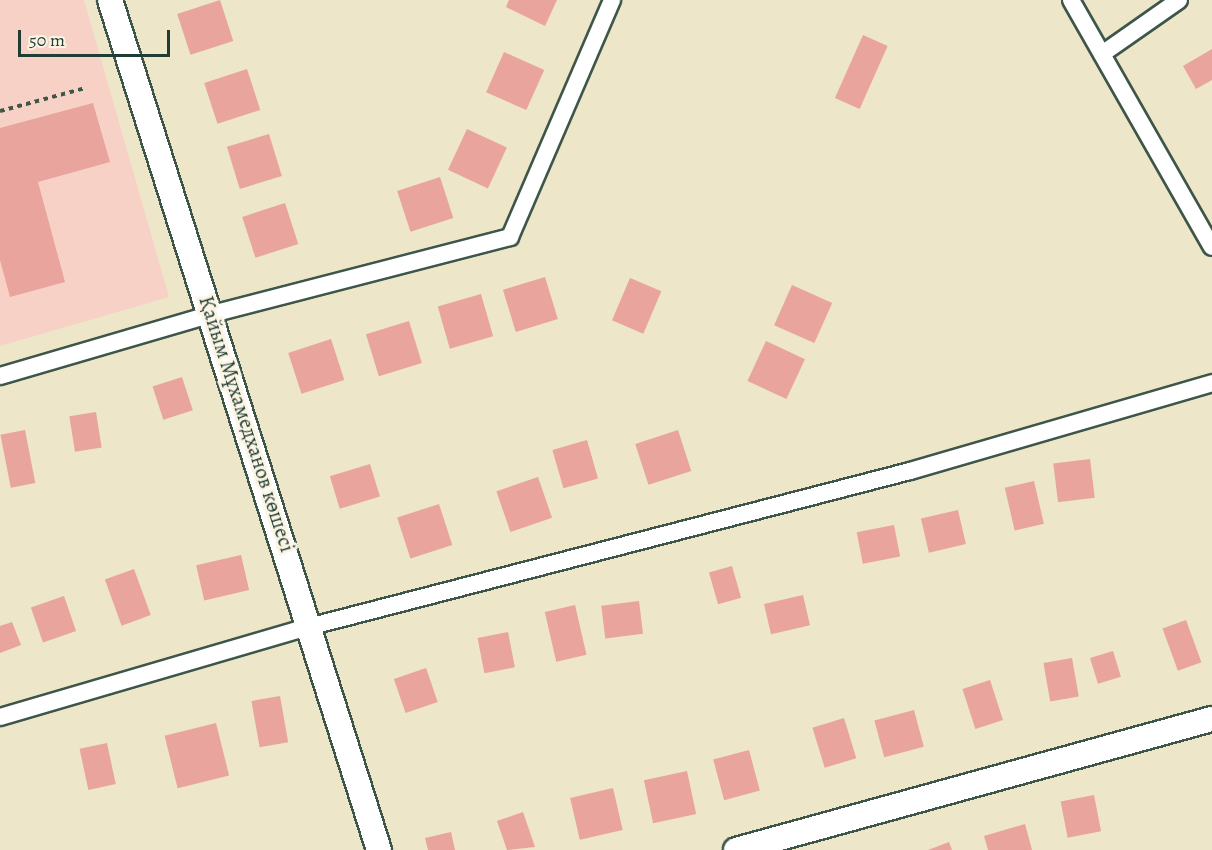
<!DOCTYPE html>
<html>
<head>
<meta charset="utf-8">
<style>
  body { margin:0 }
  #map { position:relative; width:1212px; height:850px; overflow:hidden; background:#ede6c8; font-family:Alegreya,serif }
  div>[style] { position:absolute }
  .built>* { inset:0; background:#f7d1c6 }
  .building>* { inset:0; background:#e8a49d; transform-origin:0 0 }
  .path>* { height:4px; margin-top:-2px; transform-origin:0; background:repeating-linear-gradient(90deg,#3e564a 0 4.5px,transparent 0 9px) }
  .roads { filter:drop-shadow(2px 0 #3e564a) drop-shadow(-2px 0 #3e564a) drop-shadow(0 2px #3e564a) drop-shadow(0 -2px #3e564a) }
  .street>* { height:16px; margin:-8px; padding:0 8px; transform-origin:8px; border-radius:8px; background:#fff }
  .secondary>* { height:24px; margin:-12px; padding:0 12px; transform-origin:12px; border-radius:12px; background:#fff }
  span { translate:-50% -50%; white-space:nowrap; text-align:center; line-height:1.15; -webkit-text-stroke:6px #fcf5e5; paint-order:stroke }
  .street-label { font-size:21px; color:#1f3d34 }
  .scale { position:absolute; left:18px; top:30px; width:152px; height:27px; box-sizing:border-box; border:3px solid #1f3d34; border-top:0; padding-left:8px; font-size:18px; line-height:21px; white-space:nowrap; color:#1f3d34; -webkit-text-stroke:4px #fcf5e5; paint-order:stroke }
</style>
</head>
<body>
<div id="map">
  <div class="built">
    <div style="clip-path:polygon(0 0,84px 0,169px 297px,0 346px)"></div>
  </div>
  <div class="building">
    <div style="left:220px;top:0;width:43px;height:45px;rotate:72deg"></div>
    <div style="clip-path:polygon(509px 0,557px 0,545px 26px,506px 7px)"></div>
    <div style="left:863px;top:35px;width:27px;height:69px;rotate:24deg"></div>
    <div style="clip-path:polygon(1212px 49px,1212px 80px,1196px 89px,1183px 66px)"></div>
    <div style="left:504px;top:52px;width:44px;height:44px;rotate:24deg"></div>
    <div style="left:247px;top:69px;width:43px;height:45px;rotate:72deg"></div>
    <div style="clip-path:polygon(93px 103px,110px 162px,38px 182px,65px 282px,10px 297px,0 260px,0 128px)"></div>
    <div style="left:467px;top:129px;width:44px;height:45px;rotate:25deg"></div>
    <div style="left:269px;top:134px;width:44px;height:44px;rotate:73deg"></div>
    <div style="left:440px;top:177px;width:43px;height:45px;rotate:72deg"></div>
    <div style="left:285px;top:203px;width:43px;height:45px;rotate:72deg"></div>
    <div style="left:545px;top:277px;width:44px;height:44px;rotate:73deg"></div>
    <div style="left:630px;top:278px;width:34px;height:46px;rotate:23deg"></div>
    <div style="left:792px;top:285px;width:44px;height:44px;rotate:24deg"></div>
    <div style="left:481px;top:294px;width:44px;height:45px;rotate:74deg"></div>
    <div style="left:409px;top:321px;width:44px;height:45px;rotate:73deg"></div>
    <div style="left:331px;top:339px;width:43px;height:45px;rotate:72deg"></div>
    <div style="left:766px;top:341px;width:43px;height:44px;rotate:25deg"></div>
    <div style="left:182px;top:377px;width:35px;height:31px;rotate:72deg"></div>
    <div style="left:96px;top:412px;width:36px;height:27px;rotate:81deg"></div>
    <div style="left:25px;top:430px;width:54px;height:25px;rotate:79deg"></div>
    <div style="left:678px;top:430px;width:43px;height:45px;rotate:72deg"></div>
    <div style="left:587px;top:440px;width:40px;height:36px;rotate:74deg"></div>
    <div style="left:1090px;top:459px;width:39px;height:37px;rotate:83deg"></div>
    <div style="left:370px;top:464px;width:34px;height:42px;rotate:73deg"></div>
    <div style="left:538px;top:477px;width:43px;height:44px;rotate:71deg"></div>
    <div style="left:1034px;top:481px;width:44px;height:30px;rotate:77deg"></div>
    <div style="left:439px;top:504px;width:43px;height:44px;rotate:72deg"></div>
    <div style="left:958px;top:510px;width:35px;height:38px;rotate:77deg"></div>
    <div style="left:894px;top:525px;width:32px;height:38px;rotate:79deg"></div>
    <div style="left:241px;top:555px;width:36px;height:46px;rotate:77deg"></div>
    <div style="left:732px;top:566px;width:33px;height:24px;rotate:74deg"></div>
    <div style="left:134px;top:569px;width:49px;height:31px;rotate:70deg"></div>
    <div style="left:803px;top:595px;width:31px;height:40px;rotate:77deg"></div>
    <div style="left:64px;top:596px;width:37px;height:35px;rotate:71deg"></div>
    <div style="left:639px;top:601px;width:33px;height:38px;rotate:83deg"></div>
    <div style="left:575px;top:605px;width:51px;height:31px;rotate:77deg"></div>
    <div style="left:1186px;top:620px;width:45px;height:25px;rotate:70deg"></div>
    <div style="clip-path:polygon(12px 622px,21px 645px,0 653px,0 626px)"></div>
    <div style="left:508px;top:632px;width:36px;height:31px;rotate:79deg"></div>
    <div style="left:1113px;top:651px;width:27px;height:24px;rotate:73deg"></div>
    <div style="left:1072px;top:658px;width:39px;height:29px;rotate:80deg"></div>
    <div style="left:426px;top:668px;width:36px;height:34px;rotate:71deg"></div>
    <div style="left:990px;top:680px;width:42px;height:29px;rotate:72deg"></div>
    <div style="left:280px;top:696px;width:47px;height:29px;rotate:80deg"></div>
    <div style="left:914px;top:710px;width:38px;height:41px;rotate:75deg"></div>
    <div style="left:844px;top:718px;width:42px;height:33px;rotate:73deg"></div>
    <div style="left:216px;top:723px;width:54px;height:53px;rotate:76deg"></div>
    <div style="left:107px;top:743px;width:42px;height:28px;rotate:78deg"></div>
    <div style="left:749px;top:750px;width:42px;height:37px;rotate:75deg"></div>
    <div style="left:687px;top:771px;width:44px;height:44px;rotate:78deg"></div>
    <div style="left:613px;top:788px;width:43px;height:44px;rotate:77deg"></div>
    <div style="left:1094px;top:795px;width:37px;height:34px;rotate:79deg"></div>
    <div style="clip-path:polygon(523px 812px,535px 847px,507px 850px,497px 821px)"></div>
    <div style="clip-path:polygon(1025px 824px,1032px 850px,988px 850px,984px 836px)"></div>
    <div style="clip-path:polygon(451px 832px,455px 850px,428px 850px,425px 838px)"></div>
    <div style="clip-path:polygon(949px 842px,952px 850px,928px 850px)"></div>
  </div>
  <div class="path">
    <div style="left:0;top:111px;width:88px;rotate:-15.1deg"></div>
  </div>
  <div class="roads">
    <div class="street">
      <div style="left:1071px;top:0;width:284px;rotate:60.3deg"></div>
      <div style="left:1102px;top:54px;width:94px;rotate:-35deg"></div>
      <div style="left:0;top:376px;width:221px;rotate:-16.3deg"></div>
      <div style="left:212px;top:314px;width:308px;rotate:-14.5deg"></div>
      <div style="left:510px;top:237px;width:258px;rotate:-66.7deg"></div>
      <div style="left:0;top:717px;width:325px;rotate:-16.3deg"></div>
      <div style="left:312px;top:626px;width:618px;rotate:-14.53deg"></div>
      <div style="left:910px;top:471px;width:315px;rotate:-16.2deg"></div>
    </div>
    <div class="secondary">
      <div style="left:110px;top:0;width:892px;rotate:72.44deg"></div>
      <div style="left:736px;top:850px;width:494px;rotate:-15.4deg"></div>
    </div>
  </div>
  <div class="street-label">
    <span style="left:247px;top:424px;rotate:72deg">Қайым Мұхамедханов көшесі</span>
  </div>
  <div class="scale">50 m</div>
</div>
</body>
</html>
